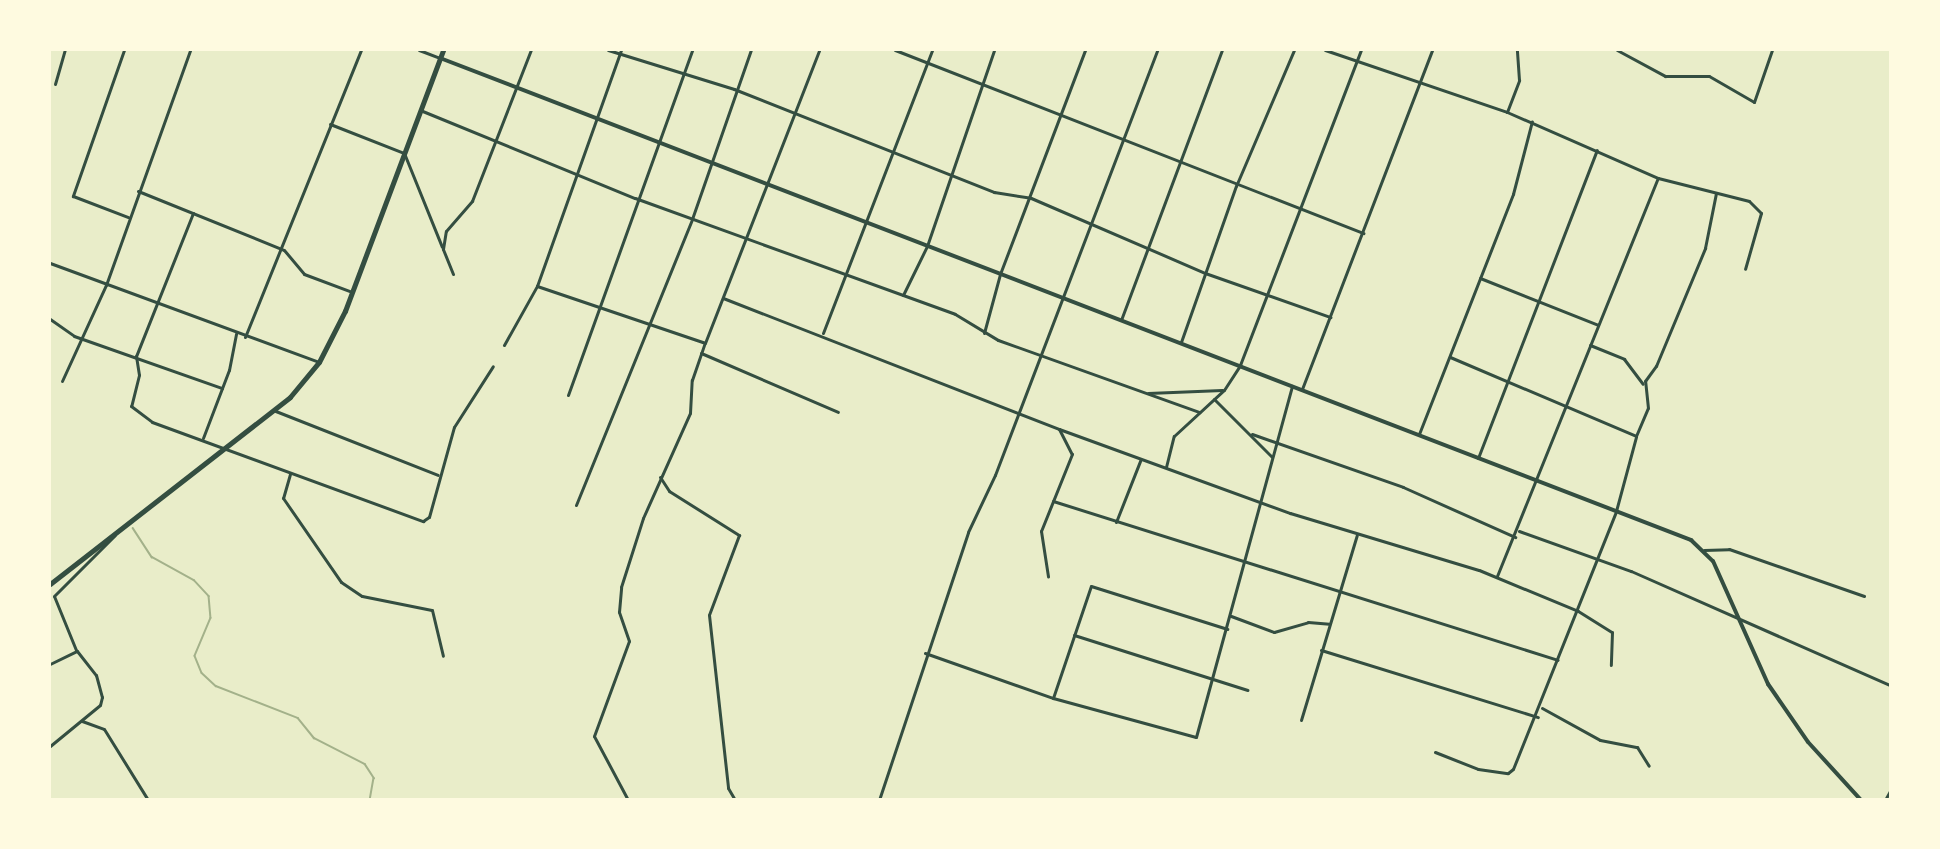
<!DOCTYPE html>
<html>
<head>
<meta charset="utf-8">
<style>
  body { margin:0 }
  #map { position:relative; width:1940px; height:849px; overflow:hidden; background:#e9edc9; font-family:"Work Sans",sans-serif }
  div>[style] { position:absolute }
  .stream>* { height:1.5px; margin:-0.75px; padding:0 0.75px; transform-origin:0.75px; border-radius:0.75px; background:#a3b18a }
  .minor>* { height:3px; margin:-1.5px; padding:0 1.5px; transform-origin:1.5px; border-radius:1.5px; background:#344e41 }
  .tertiary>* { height:4px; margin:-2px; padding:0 2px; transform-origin:2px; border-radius:2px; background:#344e41 }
  .trunk>* { height:5px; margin:-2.5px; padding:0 2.5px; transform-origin:2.5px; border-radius:2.5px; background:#344e41 }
  span { translate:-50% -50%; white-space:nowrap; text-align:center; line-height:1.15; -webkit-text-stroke:5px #fefae0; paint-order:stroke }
  .frame { position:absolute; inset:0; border:51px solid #fefae0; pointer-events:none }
</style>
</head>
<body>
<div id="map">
  <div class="stream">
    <div style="left:133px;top:528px;width:35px;rotate:57deg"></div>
    <div style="left:152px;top:557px;width:48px;rotate:28.7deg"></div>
    <div style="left:194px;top:580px;width:22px;rotate:47deg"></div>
    <div style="left:209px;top:596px;width:22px;rotate:85deg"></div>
    <div style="left:211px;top:618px;width:41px;rotate:112.8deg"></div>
    <div style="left:195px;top:656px;width:18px;rotate:68deg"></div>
    <div style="left:202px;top:673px;width:19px;rotate:43deg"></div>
    <div style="left:216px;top:686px;width:88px;rotate:21.3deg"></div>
    <div style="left:298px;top:718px;width:26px;rotate:51deg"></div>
    <div style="left:314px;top:738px;width:57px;rotate:27deg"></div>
    <div style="left:365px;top:764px;width:17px;rotate:57deg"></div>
    <div style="left:374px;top:778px;width:22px;rotate:100deg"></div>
  </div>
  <div class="minor">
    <div style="left:124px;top:50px;width:155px;rotate:109.3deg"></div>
    <div style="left:73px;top:196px;width:59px;rotate:20.9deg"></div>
    <div style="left:419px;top:50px;width:22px;rotate:21deg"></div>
    <div style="left:608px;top:50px;width:132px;rotate:17.2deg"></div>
    <div style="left:734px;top:89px;width:280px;rotate:21.6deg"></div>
    <div style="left:994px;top:192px;width:37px;rotate:9deg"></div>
    <div style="left:1031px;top:198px;width:189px;rotate:23.3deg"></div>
    <div style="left:1205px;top:273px;width:133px;rotate:19.4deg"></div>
    <div style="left:895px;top:50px;width:503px;rotate:21.36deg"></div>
    <div style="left:1325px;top:50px;width:192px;rotate:18.8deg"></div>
    <div style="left:1507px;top:112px;width:165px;rotate:23.6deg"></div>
    <div style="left:1658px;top:178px;width:94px;rotate:14.2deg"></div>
    <div style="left:1749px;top:201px;width:17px;rotate:45deg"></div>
    <div style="left:1761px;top:213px;width:58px;rotate:105.9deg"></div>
    <div style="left:1617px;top:50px;width:55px;rotate:28.4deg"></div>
    <div style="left:1665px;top:76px;width:44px"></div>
    <div style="left:1709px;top:76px;width:52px;rotate:30deg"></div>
    <div style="left:1754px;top:102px;width:55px;rotate:-70.9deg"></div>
    <div style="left:55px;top:84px;width:35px;rotate:-74deg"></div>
    <div style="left:420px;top:110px;width:232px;rotate:22.3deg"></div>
    <div style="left:635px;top:198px;width:340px;rotate:19.9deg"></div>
    <div style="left:955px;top:314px;width:50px;rotate:31.2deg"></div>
    <div style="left:998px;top:340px;width:214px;rotate:19.7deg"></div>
    <div style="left:1507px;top:112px;width:34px;rotate:-69deg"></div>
    <div style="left:1519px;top:80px;width:30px;rotate:-94deg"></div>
    <div style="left:330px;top:124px;width:79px;rotate:21.4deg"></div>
    <div style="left:404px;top:153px;width:101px;rotate:68deg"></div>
    <div style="left:138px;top:191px;width:157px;rotate:22deg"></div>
    <div style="left:284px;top:250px;width:31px;rotate:50deg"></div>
    <div style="left:304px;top:274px;width:51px;rotate:20.6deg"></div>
    <div style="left:193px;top:213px;width:154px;rotate:111.7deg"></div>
    <div style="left:136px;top:356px;width:19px;rotate:81deg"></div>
    <div style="left:139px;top:375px;width:32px;rotate:104deg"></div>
    <div style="left:131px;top:406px;width:26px;rotate:37deg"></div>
    <div style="left:152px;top:422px;width:289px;rotate:20.1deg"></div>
    <div style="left:423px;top:521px;width:7px;rotate:-34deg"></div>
    <div style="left:429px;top:517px;width:93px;rotate:-74.5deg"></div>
    <div style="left:454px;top:427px;width:72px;rotate:-57.4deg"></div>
    <div style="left:50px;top:263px;width:287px;rotate:20.2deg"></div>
    <div style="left:453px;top:274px;width:27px;rotate:-112deg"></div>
    <div style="left:443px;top:249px;width:18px;rotate:-81deg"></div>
    <div style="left:446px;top:231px;width:40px;rotate:-49deg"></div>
    <div style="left:472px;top:201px;width:162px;rotate:-68.7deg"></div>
    <div style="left:1480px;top:278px;width:127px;rotate:21.7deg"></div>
    <div style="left:537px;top:286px;width:177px;rotate:18.7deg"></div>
    <div style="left:903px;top:295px;width:55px;rotate:-63.9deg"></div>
    <div style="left:927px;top:246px;width:207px;rotate:-71.1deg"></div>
    <div style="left:723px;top:298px;width:361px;rotate:21.3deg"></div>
    <div style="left:1059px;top:429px;width:28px;rotate:63deg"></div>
    <div style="left:1072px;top:454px;width:83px;rotate:111.9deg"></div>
    <div style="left:1041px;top:531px;width:46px;rotate:81.2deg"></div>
    <div style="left:50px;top:319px;width:29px;rotate:35deg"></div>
    <div style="left:74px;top:336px;width:157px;rotate:19.4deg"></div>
    <div style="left:1121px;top:320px;width:288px;rotate:-69.5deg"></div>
    <div style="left:823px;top:333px;width:303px;rotate:-68.9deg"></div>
    <div style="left:984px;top:333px;width:61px;rotate:-74.8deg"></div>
    <div style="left:1000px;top:274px;width:240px;rotate:-69.2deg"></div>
    <div style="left:245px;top:337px;width:310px;rotate:-68deg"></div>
    <div style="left:1181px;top:342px;width:165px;rotate:-70.6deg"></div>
    <div style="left:1236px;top:186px;width:148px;rotate:-66.9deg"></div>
    <div style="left:504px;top:345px;width:68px;rotate:-60.8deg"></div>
    <div style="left:537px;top:286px;width:251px;rotate:-70.4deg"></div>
    <div style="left:1590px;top:345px;width:37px;rotate:22deg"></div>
    <div style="left:1624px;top:359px;width:31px;rotate:53deg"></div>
    <div style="left:701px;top:353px;width:149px;rotate:23.3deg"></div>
    <div style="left:1450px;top:357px;width:202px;rotate:23deg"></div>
    <div style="left:1636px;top:436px;width:30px;rotate:-67deg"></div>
    <div style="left:1648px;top:408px;width:27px;rotate:-96deg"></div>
    <div style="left:1645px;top:381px;width:19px;rotate:-54deg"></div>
    <div style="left:1656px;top:366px;width:128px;rotate:-67.4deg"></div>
    <div style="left:1705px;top:248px;width:56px;rotate:-78.7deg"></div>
    <div style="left:62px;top:381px;width:106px;rotate:-65.4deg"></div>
    <div style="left:106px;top:285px;width:250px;rotate:-70.3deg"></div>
    <div style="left:1302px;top:389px;width:363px;rotate:-69deg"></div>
    <div style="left:1148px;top:393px;width:74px;rotate:-2.3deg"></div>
    <div style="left:568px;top:395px;width:367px;rotate:-70.2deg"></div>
    <div style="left:1214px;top:399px;width:82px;rotate:45deg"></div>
    <div style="left:273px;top:410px;width:177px;rotate:21.5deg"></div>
    <div style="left:1059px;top:429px;width:246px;rotate:20deg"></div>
    <div style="left:1290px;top:513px;width:197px;rotate:16.8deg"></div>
    <div style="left:1479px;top:570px;width:107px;rotate:22.5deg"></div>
    <div style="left:1578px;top:611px;width:40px;rotate:32deg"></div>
    <div style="left:1612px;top:632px;width:33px;rotate:92deg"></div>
    <div style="left:1252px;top:434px;width:160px;rotate:19.3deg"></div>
    <div style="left:1403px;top:487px;width:123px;rotate:24.1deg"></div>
    <div style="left:1419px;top:434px;width:258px;rotate:-68.6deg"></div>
    <div style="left:1513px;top:194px;width:75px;rotate:-75.4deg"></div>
    <div style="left:203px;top:438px;width:73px;rotate:-69.1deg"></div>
    <div style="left:229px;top:370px;width:37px;rotate:-79deg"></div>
    <div style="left:1478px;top:458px;width:330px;rotate:-68.9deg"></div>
    <div style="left:1166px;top:467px;width:32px;rotate:-76deg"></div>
    <div style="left:1174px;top:436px;width:68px;rotate:-42.6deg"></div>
    <div style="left:1224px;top:390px;width:30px;rotate:-57deg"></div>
    <div style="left:1240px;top:365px;width:337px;rotate:-69deg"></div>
    <div style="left:290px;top:474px;width:25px;rotate:106deg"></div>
    <div style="left:283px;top:498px;width:102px;rotate:55.4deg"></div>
    <div style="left:341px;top:582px;width:25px;rotate:34deg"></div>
    <div style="left:362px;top:596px;width:71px;rotate:11.3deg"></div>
    <div style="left:432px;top:610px;width:47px;rotate:76.6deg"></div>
    <div style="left:660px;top:477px;width:17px;rotate:57deg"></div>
    <div style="left:669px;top:491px;width:83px;rotate:32.2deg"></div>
    <div style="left:739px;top:535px;width:85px;rotate:110.6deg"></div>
    <div style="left:709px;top:615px;width:174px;rotate:83.7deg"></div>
    <div style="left:728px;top:788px;width:14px;rotate:60deg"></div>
    <div style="left:1053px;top:501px;width:529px;rotate:17.48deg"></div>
    <div style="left:576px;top:505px;width:309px;rotate:-67.9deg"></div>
    <div style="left:692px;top:219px;width:179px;rotate:-70.8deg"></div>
    <div style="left:1116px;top:522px;width:66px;rotate:-68.5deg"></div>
    <div style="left:1519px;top:531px;width:119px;rotate:19.7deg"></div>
    <div style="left:1631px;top:571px;width:283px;rotate:23.8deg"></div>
    <div style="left:1704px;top:550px;width:25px;rotate:-2deg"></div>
    <div style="left:1729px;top:549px;width:143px;rotate:19.2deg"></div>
    <div style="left:1497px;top:576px;width:429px;rotate:-68deg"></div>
    <div style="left:1231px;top:616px;width:46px;rotate:20.4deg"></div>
    <div style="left:1274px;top:632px;width:35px;rotate:-16deg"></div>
    <div style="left:1308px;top:622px;width:21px;rotate:5deg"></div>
    <div style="left:1074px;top:635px;width:182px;rotate:17.6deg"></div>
    <div style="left:76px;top:650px;width:58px;rotate:-112.2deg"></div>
    <div style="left:54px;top:596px;width:86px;rotate:-45deg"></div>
    <div style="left:1321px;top:650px;width:227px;rotate:17.2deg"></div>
    <div style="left:925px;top:653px;width:136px;rotate:19.4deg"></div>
    <div style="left:1053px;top:698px;width:148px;rotate:15.3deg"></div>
    <div style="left:1196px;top:737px;width:364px;rotate:-74.7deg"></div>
    <div style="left:50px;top:664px;width:30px;rotate:-26deg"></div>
    <div style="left:77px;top:651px;width:31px;rotate:52deg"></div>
    <div style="left:96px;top:675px;width:23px;rotate:75deg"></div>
    <div style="left:102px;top:697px;width:8px;rotate:104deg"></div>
    <div style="left:100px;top:705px;width:65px;rotate:140.6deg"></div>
    <div style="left:1053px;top:698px;width:118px;rotate:-71.3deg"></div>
    <div style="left:1091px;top:586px;width:143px;rotate:17.5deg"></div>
    <div style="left:1542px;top:708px;width:66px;rotate:28.9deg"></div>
    <div style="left:1600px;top:740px;width:38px;rotate:11deg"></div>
    <div style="left:1637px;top:747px;width:22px;rotate:58deg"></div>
    <div style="left:1301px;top:720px;width:193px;rotate:-73.2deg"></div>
    <div style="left:82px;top:721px;width:23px;rotate:20deg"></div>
    <div style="left:104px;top:729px;width:84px;rotate:58.2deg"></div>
    <div style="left:1435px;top:752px;width:46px;rotate:21.6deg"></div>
    <div style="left:1478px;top:769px;width:30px;rotate:8deg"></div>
    <div style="left:1508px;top:773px;width:6px;rotate:-39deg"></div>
    <div style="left:1513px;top:769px;width:278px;rotate:-68.2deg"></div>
    <div style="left:1616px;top:511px;width:77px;rotate:-74.9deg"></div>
    <div style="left:628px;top:800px;width:72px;rotate:-118deg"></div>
    <div style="left:594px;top:736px;width:101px;rotate:-69.8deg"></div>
    <div style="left:629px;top:641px;width:31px;rotate:-109deg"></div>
    <div style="left:619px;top:612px;width:25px;rotate:-85deg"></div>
    <div style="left:621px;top:587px;width:72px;rotate:-72.3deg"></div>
    <div style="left:643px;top:518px;width:115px;rotate:-65.9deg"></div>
    <div style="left:690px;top:413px;width:33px;rotate:-87deg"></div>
    <div style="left:692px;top:380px;width:39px;rotate:-71deg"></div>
    <div style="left:705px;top:343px;width:314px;rotate:-68.7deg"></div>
    <div style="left:879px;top:800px;width:282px;rotate:-71.6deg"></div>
    <div style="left:968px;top:532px;width:63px;rotate:-64.7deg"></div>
    <div style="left:995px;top:475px;width:455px;rotate:-69.1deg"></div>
    <div style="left:1885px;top:800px;width:10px;rotate:-61deg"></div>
  </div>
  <div class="tertiary">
    <div style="left:440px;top:58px;width:1341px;rotate:21.07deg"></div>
    <div style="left:1691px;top:540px;width:30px;rotate:44deg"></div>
    <div style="left:1713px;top:561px;width:135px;rotate:65.9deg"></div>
    <div style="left:1768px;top:684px;width:70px;rotate:55.4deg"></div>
    <div style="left:1808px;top:742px;width:79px;rotate:47.6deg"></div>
  </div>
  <div class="trunk">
    <div style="left:50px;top:584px;width:304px;rotate:-37.9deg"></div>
    <div style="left:290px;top:397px;width:45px;rotate:-50.4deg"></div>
    <div style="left:319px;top:362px;width:57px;rotate:-63deg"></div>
    <div style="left:345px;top:311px;width:279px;rotate:-69.4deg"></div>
  </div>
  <div class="frame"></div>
</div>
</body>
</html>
